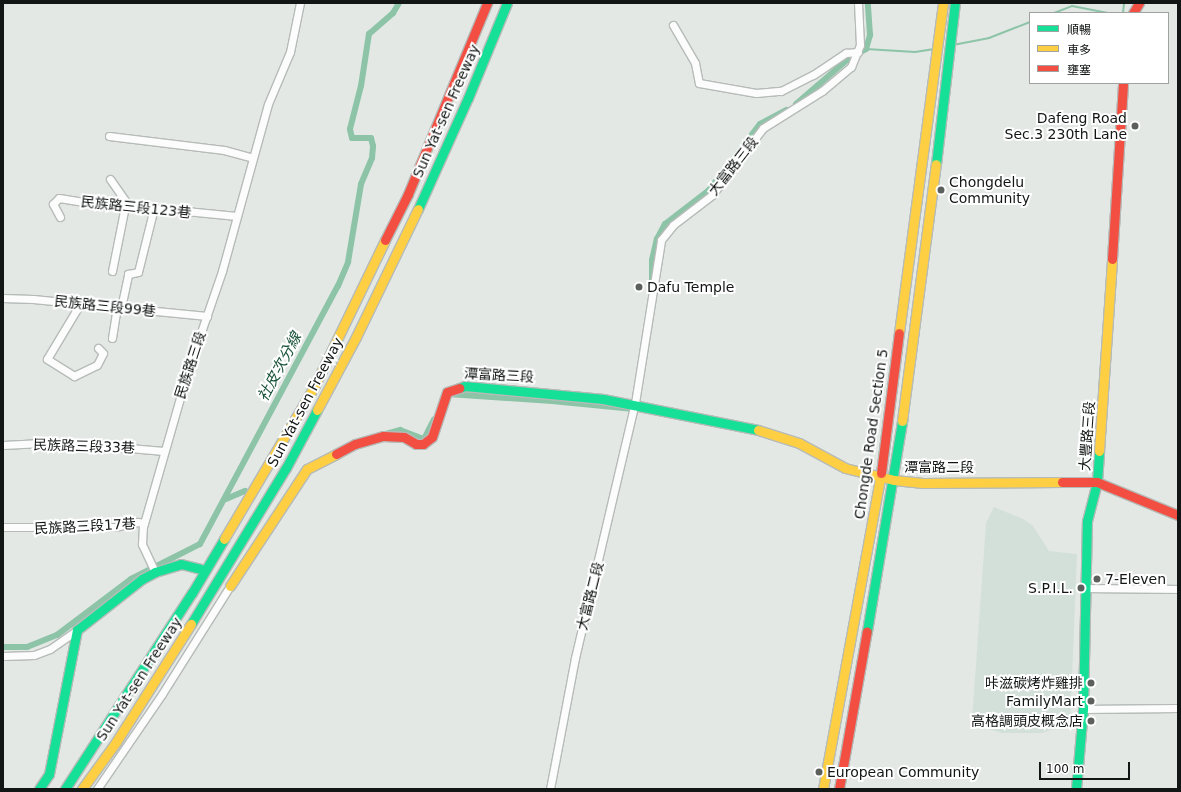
<!DOCTYPE html>
<html>
<head>
<meta charset="utf-8">
<style>
  body { margin:0 }
  #map { position:relative; width:1181px; height:792px; overflow:hidden; background:#e3e8e5; font-family:"DejaVu Sans","Noto Sans TC",sans-serif }
  div>[style] { position:absolute }
  .built>* { inset:0; background:#d3e0d9 }
  .stream>* { height:2px; margin:-1px; padding:0 1px; transform-origin:1px; border-radius:1px; background:#8dc4a8 }
  .canal>* { height:6px; margin:-3px; padding:0 3px; transform-origin:3px; border-radius:3px; background:#8dc4a8 }
  .secondary-tunnel>* { height:10px; margin-top:-5px; transform-origin:0; background:repeating-linear-gradient(90deg,#c4c8c6 0 10px,transparent 0 15px) }
  .roads { filter:drop-shadow(1px 0 #b6bbb8) drop-shadow(-1px 0 #b6bbb8) drop-shadow(0 1px #b6bbb8) drop-shadow(0 -1px #b6bbb8) }
  .street>* { height:7px; margin:-3.5px; padding:0 3.5px; transform-origin:3.5px; border-radius:3.5px; background:#fbfcfb }
  .fast>* { height:9px; margin:-4.5px; padding:0 4.5px; transform-origin:4.5px; border-radius:4.5px; background:#16e098 }
  .slow>* { height:9px; margin:-4.5px; padding:0 4.5px; transform-origin:4.5px; border-radius:4.5px; background:#ffcf43 }
  .jam>* { height:9px; margin:-4.5px; padding:0 4.5px; transform-origin:4.5px; border-radius:4.5px; background:#f24e42 }
  .dots>* { width:11px; height:11px; translate:-50% -50%; box-sizing:border-box; border:2px solid #fff; border-radius:50% }
  span { translate:-50% -50%; white-space:nowrap; text-align:center; line-height:1.15; -webkit-text-stroke:4px #fff; paint-order:stroke }
  .street-label { font-size:14px; color:#121614 }
  .poi-label { font-size:14px; color:#121614 }
  .right { translate:-100% -50%; text-align:right }
  .left { translate:0 -50%; text-align:left }
  .water-label { font-size:15px; color:#185339; font-style:italic }
  .frame { position:absolute; inset:0; border:4px solid #121614; pointer-events:none }
  .legend { position:absolute; left:1029px; top:12px; width:140px; height:72px; box-sizing:border-box; background:#fff; border:1px solid #a0a2a1; margin:0; padding:5px 7px; list-style:none; font-size:12px; color:#121614 }
  .legend li { display:flex; align-items:center; gap:8px; height:20px }
  .legend b { width:20px; border:1px solid #a0a2a1 }
  .scale { position:absolute; left:1039px; top:762px; width:91px; height:18px; box-sizing:border-box; border:2px solid #121614; border-top:0; padding-left:5px; font-size:12px; line-height:14px; white-space:nowrap; color:#121614; -webkit-text-stroke:3px #fff; paint-order:stroke }
</style>
</head>
<body>
<div id="map">
  <div class="built">
    <div style="clip-path:polygon(994px 507px,1023px 519px,1033px 526px,1049px 551px,1077px 554px,1070px 727px,1058px 727px,1043px 733px,1002px 733px,976px 725px,972px 721px,986px 523px)"></div>
  </div>
  <div class="stream">
    <div style="left:1054px;top:13px;width:19px;rotate:-21deg"></div>
    <div style="left:1072px;top:6px;width:38px;rotate:11deg"></div>
    <div style="left:1123px;top:13px;width:10px;rotate:-84deg"></div>
    <div style="left:953px;top:45px;width:37px;rotate:-11deg"></div>
    <div style="left:989px;top:38px;width:44px;rotate:-21.3deg"></div>
    <div style="left:866px;top:49px;width:49px;rotate:3.5deg"></div>
    <div style="left:915px;top:52px;width:18px;rotate:-9deg"></div>
  </div>
  <div class="canal">
    <div style="left:796px;top:104px;width:67px;rotate:-40.8deg"></div>
    <div style="left:847px;top:60px;width:22px;rotate:-30deg"></div>
    <div style="left:866px;top:49px;width:15px;rotate:-74deg"></div>
    <div style="left:870px;top:35px;width:32px;rotate:-94deg"></div>
    <div style="left:652px;top:285px;width:25px;rotate:-90deg"></div>
    <div style="left:652px;top:260px;width:22px;rotate:-77deg"></div>
    <div style="left:657px;top:239px;width:17px;rotate:-62deg"></div>
    <div style="left:665px;top:224px;width:56px;rotate:-37.7deg"></div>
    <div style="left:709px;top:190px;width:83px;rotate:-52.3deg"></div>
    <div style="left:760px;top:124px;width:30px;rotate:-28deg"></div>
    <div style="left:185px;top:366px;width:34px;rotate:-69deg"></div>
    <div style="left:448px;top:394px;width:104px;rotate:3.9deg"></div>
    <div style="left:552px;top:401px;width:82px;rotate:5.6deg"></div>
    <div style="left:634px;top:409px;width:2px;rotate:-90deg"></div>
    <div style="left:386px;top:434px;width:15px;rotate:-16deg"></div>
    <div style="left:400px;top:430px;width:26px;rotate:21deg"></div>
    <div style="left:424px;top:439px;width:22px;rotate:-63deg"></div>
    <div style="left:226px;top:499px;width:21px;rotate:-23deg"></div>
    <div style="left:3px;top:647px;width:24px"></div>
    <div style="left:27px;top:647px;width:32px;rotate:-22deg"></div>
    <div style="left:57px;top:635px;width:93px;rotate:-37.1deg"></div>
    <div style="left:131px;top:579px;width:77px;rotate:-26.9deg"></div>
    <div style="left:200px;top:544px;width:293px;rotate:-61.9deg"></div>
    <div style="left:338px;top:286px;width:26px;rotate:-67deg"></div>
    <div style="left:348px;top:262px;width:79px;rotate:-80.5deg"></div>
    <div style="left:361px;top:184px;width:28px;rotate:-67deg"></div>
    <div style="left:372px;top:158px;width:12px;rotate:-85deg"></div>
    <div style="left:373px;top:146px;width:8px;rotate:-104deg"></div>
    <div style="left:371px;top:138px;width:19px;rotate:180deg"></div>
    <div style="left:352px;top:138px;width:9px;rotate:-103deg"></div>
    <div style="left:350px;top:129px;width:44px;rotate:-75.7deg"></div>
    <div style="left:361px;top:86px;width:53px;rotate:-81.3deg"></div>
    <div style="left:369px;top:34px;width:32px;rotate:-41deg"></div>
    <div style="left:393px;top:13px;width:12px;rotate:-59deg"></div>
  </div>
  <div class="secondary-tunnel">
    <div style="left:201px;top:569px;width:34px;rotate:30deg"></div>
  </div>
  <div class="roads">
    <div class="street">
      <div style="left:673px;top:25px;width:44px;rotate:59.9deg"></div>
      <div style="left:695px;top:63px;width:20px;rotate:79deg"></div>
      <div style="left:699px;top:83px;width:58px;rotate:10deg"></div>
      <div style="left:756px;top:93px;width:25px;rotate:-5deg"></div>
      <div style="left:781px;top:91px;width:36px;rotate:-27deg"></div>
      <div style="left:813px;top:75px;width:40px;rotate:-34deg"></div>
      <div style="left:846px;top:53px;width:12px;rotate:-5deg"></div>
      <div style="left:109px;top:136px;width:116px;rotate:6.9deg"></div>
      <div style="left:224px;top:150px;width:30px;rotate:15deg"></div>
      <div style="left:110px;top:179px;width:33px;rotate:55deg"></div>
      <div style="left:60px;top:217px;width:15px;rotate:-118deg"></div>
      <div style="left:53px;top:204px;width:8px;rotate:-45deg"></div>
      <div style="left:59px;top:198px;width:44px;rotate:9.2deg"></div>
      <div style="left:102px;top:205px;width:43px;rotate:2.7deg"></div>
      <div style="left:145px;top:207px;width:92px;rotate:5.6deg"></div>
      <div style="left:112px;top:271px;width:66px;rotate:-78.7deg"></div>
      <div style="left:3px;top:298px;width:30px;rotate:2deg"></div>
      <div style="left:33px;top:299px;width:175px;rotate:5.6deg"></div>
      <div style="left:80px;top:304px;width:64px;rotate:121deg"></div>
      <div style="left:47px;top:359px;width:32px;rotate:32deg"></div>
      <div style="left:74px;top:376px;width:25px;rotate:-26deg"></div>
      <div style="left:97px;top:365px;width:13px;rotate:-63deg"></div>
      <div style="left:103px;top:353px;width:7px;rotate:-135deg"></div>
      <div style="left:121px;top:308px;width:35px;rotate:-78deg"></div>
      <div style="left:128px;top:274px;width:10px;rotate:-11deg"></div>
      <div style="left:138px;top:272px;width:66px;rotate:-76deg"></div>
      <div style="left:112px;top:338px;width:31px;rotate:-81deg"></div>
      <div style="left:3px;top:445px;width:58px;rotate:-3deg"></div>
      <div style="left:61px;top:442px;width:103px;rotate:5deg"></div>
      <div style="left:3px;top:527px;width:112px"></div>
      <div style="left:115px;top:527px;width:23px;rotate:-13deg"></div>
      <div style="left:137px;top:522px;width:7px;rotate:8deg"></div>
      <div style="left:155px;top:572px;width:31px;rotate:-115deg"></div>
      <div style="left:142px;top:544px;width:17px;rotate:-87deg"></div>
      <div style="left:143px;top:527px;width:163px;rotate:-74deg"></div>
      <div style="left:188px;top:370px;width:105px;rotate:-71deg"></div>
      <div style="left:222px;top:271px;width:173px;rotate:-74.6deg"></div>
      <div style="left:268px;top:104px;width:56px;rotate:-67.1deg"></div>
      <div style="left:290px;top:52px;width:50px;rotate:-78.5deg"></div>
      <div style="left:1087px;top:588px;width:91px;rotate:0.6deg"></div>
      <div style="left:3px;top:656px;width:31px;rotate:-2deg"></div>
      <div style="left:34px;top:655px;width:17px;rotate:-21deg"></div>
      <div style="left:50px;top:649px;width:33px;rotate:-35deg"></div>
      <div style="left:1083px;top:709px;width:95px;rotate:-0.6deg"></div>
      <div style="left:97px;top:789px;width:115px;rotate:-55.6deg"></div>
      <div style="left:162px;top:694px;width:128px;rotate:-57.8deg"></div>
      <div style="left:550px;top:789px;width:133px;rotate:-79.2deg"></div>
      <div style="left:575px;top:658px;width:262px;rotate:-76.8deg"></div>
      <div style="left:635px;top:403px;width:165px;rotate:-80.9deg"></div>
      <div style="left:661px;top:240px;width:19px;rotate:-51deg"></div>
      <div style="left:673px;top:225px;width:49px;rotate:-37.6deg"></div>
      <div style="left:712px;top:195px;width:84px;rotate:-52.7deg"></div>
      <div style="left:763px;top:128px;width:70px;rotate:-32.1deg"></div>
      <div style="left:822px;top:91px;width:38px;rotate:-40deg"></div>
      <div style="left:851px;top:67px;width:24px;rotate:-68deg"></div>
      <div style="left:860px;top:45px;width:42px;rotate:-92.7deg"></div>
    </div>
    <div class="fast">
      <div style="left:936px;top:164px;width:162px;rotate:-83.3deg"></div>
      <div style="left:418px;top:209px;width:122px;rotate:-65.8deg"></div>
      <div style="left:468px;top:98px;width:103px;rotate:-67.7deg"></div>
      <div style="left:459px;top:388px;width:6px;rotate:-18deg"></div>
      <div style="left:465px;top:386px;width:139px;rotate:5.4deg"></div>
      <div style="left:603px;top:399px;width:158px;rotate:11.3deg"></div>
      <div style="left:191px;top:624px;width:183px;rotate:-58.7deg"></div>
      <div style="left:286px;top:468px;width:66px;rotate:-61.9deg"></div>
      <div style="left:867px;top:631px;width:213px;rotate:-80.5deg"></div>
      <div style="left:39px;top:789px;width:18px;rotate:-56deg"></div>
      <div style="left:49px;top:774px;width:147px;rotate:-79deg"></div>
      <div style="left:77px;top:630px;width:83px;rotate:-38.1deg"></div>
      <div style="left:142px;top:579px;width:15px;rotate:-28deg"></div>
      <div style="left:155px;top:572px;width:27px;rotate:-17deg"></div>
      <div style="left:181px;top:564px;width:21px;rotate:14deg"></div>
      <div style="left:65px;top:789px;width:234px;rotate:-57.1deg"></div>
      <div style="left:192px;top:593px;width:63px;rotate:-59.3deg"></div>
      <div style="left:1076px;top:789px;width:80px;rotate:-85deg"></div>
      <div style="left:1083px;top:709px;width:188px;rotate:-88.8deg"></div>
      <div style="left:1087px;top:521px;width:40px;rotate:-75.6deg"></div>
      <div style="left:1097px;top:482px;width:31px;rotate:-86deg"></div>
    </div>
    <div class="slow">
      <div style="left:899px;top:333px;width:333px;rotate:-82.4deg"></div>
      <div style="left:317px;top:410px;width:83px;rotate:-61.9deg"></div>
      <div style="left:356px;top:337px;width:142px;rotate:-64.2deg"></div>
      <div style="left:902px;top:421px;width:259px;rotate:-82.5deg"></div>
      <div style="left:758px;top:430px;width:43px;rotate:17.6deg"></div>
      <div style="left:799px;top:443px;width:52px;rotate:28.5deg"></div>
      <div style="left:845px;top:468px;width:50px;rotate:13.8deg"></div>
      <div style="left:894px;top:480px;width:29px;rotate:6deg"></div>
      <div style="left:923px;top:483px;width:139px;rotate:-0.4deg"></div>
      <div style="left:1099px;top:451px;width:192px;rotate:-86.1deg"></div>
      <div style="left:224px;top:539px;width:179px;rotate:-59.4deg"></div>
      <div style="left:315px;top:385px;width:161px;rotate:-64.2deg"></div>
      <div style="left:230px;top:586px;width:140px;rotate:-56.7deg"></div>
      <div style="left:307px;top:469px;width:33px;rotate:-27deg"></div>
      <div style="left:82px;top:789px;width:58px;rotate:-54.1deg"></div>
      <div style="left:116px;top:742px;width:140px;rotate:-57.6deg"></div>
      <div style="left:823px;top:789px;width:321px;rotate:-79.6deg"></div>
    </div>
    <div class="jam">
      <div style="left:1133px;top:13px;width:12px;rotate:-59deg"></div>
      <div style="left:385px;top:240px;width:51px;rotate:-63.4deg"></div>
      <div style="left:408px;top:194px;width:207px;rotate:-67.5deg"></div>
      <div style="left:1112px;top:259px;width:176px;rotate:-86.4deg"></div>
      <div style="left:336px;top:454px;width:21px;rotate:-28deg"></div>
      <div style="left:355px;top:444px;width:29px;rotate:-16deg"></div>
      <div style="left:383px;top:436px;width:21px;rotate:3deg"></div>
      <div style="left:404px;top:437px;width:14px;rotate:30deg"></div>
      <div style="left:416px;top:444px;width:7px"></div>
      <div style="left:423px;top:444px;width:11px;rotate:-38deg"></div>
      <div style="left:432px;top:437px;width:47px;rotate:-71.6deg"></div>
      <div style="left:447px;top:392px;width:13px;rotate:-18deg"></div>
      <div style="left:881px;top:473px;width:141px;rotate:-82.7deg"></div>
      <div style="left:1062px;top:482px;width:35px"></div>
      <div style="left:1097px;top:482px;width:87px;rotate:22.2deg"></div>
      <div style="left:839px;top:789px;width:160px;rotate:-80deg"></div>
    </div>
  </div>
  <div class="dots">
    <div style="left:1135px;top:126px;background:#5b605d"></div>
    <div style="left:941px;top:190px;background:#5b605d"></div>
    <div style="left:639px;top:287px;background:#5b605d"></div>
    <div style="left:1097px;top:579px;background:#5b605d"></div>
    <div style="left:1081px;top:588px;background:#5b605d"></div>
    <div style="left:1091px;top:683px;background:#5b605d"></div>
    <div style="left:1091px;top:701px;background:#5b605d"></div>
    <div style="left:1091px;top:721px;background:#5b605d"></div>
    <div style="left:819px;top:772px;background:#5b605d"></div>
  </div>
  <div class="street-label">
    <span style="left:446px;top:111px;rotate:-66deg">Sun Yat-sen Freeway</span>
    <span style="left:733px;top:166px;rotate:-52deg">大富路三段</span>
    <span style="left:136px;top:207px;rotate:6deg">民族路三段123巷</span>
    <span style="left:105px;top:306px;rotate:6deg">民族路三段99巷</span>
    <span style="left:190px;top:365px;rotate:-72deg">民族路三段</span>
    <span style="left:499px;top:375px;rotate:3deg">潭富路三段</span>
    <span style="left:305px;top:402px;rotate:-62deg">Sun Yat-sen Freeway</span>
    <span style="left:871px;top:434px;rotate:-82deg">Chongde Road Section 5</span>
    <span style="left:1087px;top:436px;rotate:-86deg">大豐路三段</span>
    <span style="left:84px;top:446px;rotate:2deg">民族路三段33巷</span>
    <span style="left:939px;top:467px">潭富路二段</span>
    <span style="left:85px;top:526px;rotate:-3deg">民族路三段17巷</span>
    <span style="left:590px;top:596px;rotate:-76deg">大富路二段</span>
    <span style="left:139px;top:679px;rotate:-57deg">Sun Yat-sen Freeway</span>
  </div>
  <div class="poi-label">
    <span class="right" style="left:1127px;top:126px">Dafeng Road<br>Sec.3 230th Lane</span>
    <span class="left" style="left:949px;top:190px">Chongdelu<br>Community</span>
    <span class="left" style="left:647px;top:287px">Dafu Temple</span>
    <span class="left" style="left:1105px;top:579px">7-Eleven</span>
    <span class="right" style="left:1073px;top:588px">S.P.I.L.</span>
    <span class="right" style="left:1083px;top:683px">咔滋碳烤炸雞排</span>
    <span class="right" style="left:1083px;top:701px">FamilyMart</span>
    <span class="right" style="left:1083px;top:721px">高格調頭皮概念店</span>
    <span class="left" style="left:827px;top:772px">European Community</span>
  </div>
  <div class="water-label">
    <span style="left:280px;top:367px;rotate:-62deg">社皮次分線</span>
  </div>
  <div class="frame"></div>
  <ul class="legend">
  <li><b style="height:5px;background:#16e098"></b>順暢</li>
  <li><b style="height:5px;background:#ffcf43"></b>車多</li>
  <li><b style="height:5px;background:#f24e42"></b>壅塞</li>
  </ul>
  <div class="scale">100 m</div>
</div>
</body>
</html>
